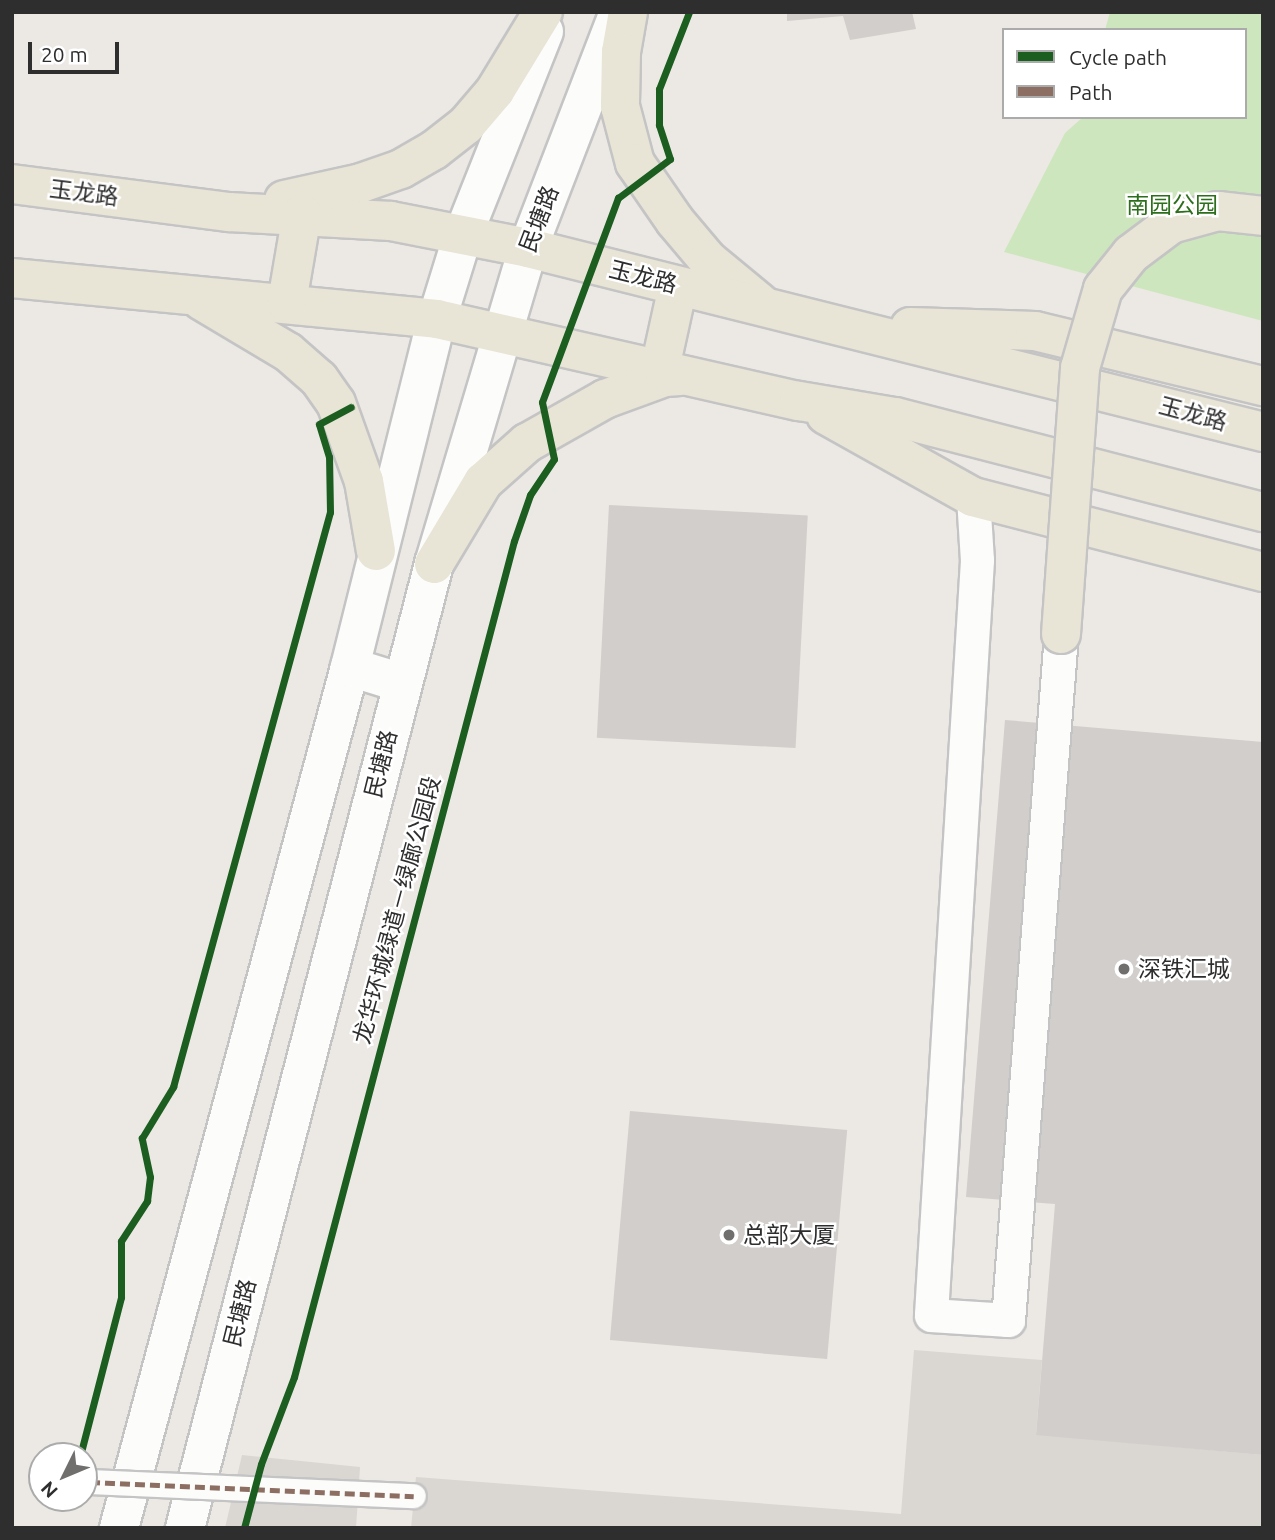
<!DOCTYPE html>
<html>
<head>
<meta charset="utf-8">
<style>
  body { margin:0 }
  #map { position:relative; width:1275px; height:1540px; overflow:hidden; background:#ece8e4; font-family:Ubuntu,"Noto Sans SC",sans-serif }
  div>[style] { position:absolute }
  .green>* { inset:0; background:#cee6be }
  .plaza>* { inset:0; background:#dad6d2 }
  .building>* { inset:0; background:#d1cecb; transform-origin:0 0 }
  .roads { filter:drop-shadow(2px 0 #c5c4c5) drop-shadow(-2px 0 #c5c4c5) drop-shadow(0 2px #c5c4c5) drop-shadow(0 -2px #c5c4c5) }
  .minor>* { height:33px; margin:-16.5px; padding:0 16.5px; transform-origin:16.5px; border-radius:16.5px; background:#fcfcfb }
  .tertiary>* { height:38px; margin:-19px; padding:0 19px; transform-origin:19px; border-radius:19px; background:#fcfcfb }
  .secondary>* { height:38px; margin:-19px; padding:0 19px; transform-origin:19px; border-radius:19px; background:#fcfcfb }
  .primary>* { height:38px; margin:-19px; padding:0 19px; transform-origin:19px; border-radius:19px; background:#e8e4d6 }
  .bridges { filter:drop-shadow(2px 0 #c5c4c5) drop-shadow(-2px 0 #c5c4c5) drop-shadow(0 2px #c5c4c5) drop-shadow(0 -2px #c5c4c5) }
  .pedestrian-bridge>* { height:24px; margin:-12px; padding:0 12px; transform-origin:12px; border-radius:12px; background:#fcfcfb }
  .primary-bridge>* { height:38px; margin:-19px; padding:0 19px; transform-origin:19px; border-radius:19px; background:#e8e4d6 }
  .quiet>* { height:5px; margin-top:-2.5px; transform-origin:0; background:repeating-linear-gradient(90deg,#8d6e63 0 10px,transparent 0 15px) }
  .cycleway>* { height:7px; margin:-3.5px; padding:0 3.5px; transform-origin:3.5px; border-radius:3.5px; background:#1b5e20 }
  .dots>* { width:19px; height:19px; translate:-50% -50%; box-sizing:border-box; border:4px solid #fff; border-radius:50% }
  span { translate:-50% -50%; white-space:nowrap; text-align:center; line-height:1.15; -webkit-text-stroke:5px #fff; paint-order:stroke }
  .street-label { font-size:23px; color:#2e2e2e }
  .park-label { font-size:23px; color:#2c6e1b }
  .poi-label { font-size:23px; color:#2e2e2e }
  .left { translate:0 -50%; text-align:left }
  .frame { position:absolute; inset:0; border:14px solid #2e2e2e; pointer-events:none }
  .legend { position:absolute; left:1002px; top:28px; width:245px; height:91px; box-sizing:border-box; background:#fff; border:2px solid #ababab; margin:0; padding:9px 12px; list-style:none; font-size:21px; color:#2e2e2e }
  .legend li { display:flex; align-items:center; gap:14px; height:35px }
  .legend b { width:35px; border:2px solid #ababab }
  .north { position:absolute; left:28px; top:1442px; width:70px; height:70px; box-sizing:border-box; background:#fff; border:2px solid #ababab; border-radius:50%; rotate:227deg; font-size:19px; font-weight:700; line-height:28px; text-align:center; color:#2e2e2e }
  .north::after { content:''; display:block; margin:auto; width:24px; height:32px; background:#706f6e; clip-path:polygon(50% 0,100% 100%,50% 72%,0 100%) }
  .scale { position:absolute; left:28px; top:42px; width:91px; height:32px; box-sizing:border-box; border:4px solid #2e2e2e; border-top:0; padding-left:9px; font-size:21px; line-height:24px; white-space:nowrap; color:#2e2e2e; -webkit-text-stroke:5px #fff; paint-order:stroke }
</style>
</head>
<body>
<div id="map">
  <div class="green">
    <div style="clip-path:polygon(1110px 12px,1263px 12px,1263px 321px,1004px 252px,1065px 133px,1083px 117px,1245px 117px,1245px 30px,1105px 30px)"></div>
  </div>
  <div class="plaza">
    <div style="clip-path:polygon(914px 1350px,1042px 1360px,1036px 1434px,1263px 1455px,1263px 1528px,411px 1528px,416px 1477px,901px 1514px)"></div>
    <div style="clip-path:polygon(242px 1455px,360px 1467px,356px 1528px,225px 1528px)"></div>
  </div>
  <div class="building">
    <div style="clip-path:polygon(787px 12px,912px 12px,916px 29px,850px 40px,843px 16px,787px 21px)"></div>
    <div style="left:609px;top:505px;width:199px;height:233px;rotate:3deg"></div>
    <div style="clip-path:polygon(1005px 720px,1263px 742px,1263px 1455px,1036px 1435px,1055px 1204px,966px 1197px)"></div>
    <div style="left:630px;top:1111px;width:218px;height:230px;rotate:5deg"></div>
  </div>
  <div class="roads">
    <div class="minor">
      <div style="left:973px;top:497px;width:63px;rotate:86.4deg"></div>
      <div style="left:977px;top:560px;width:756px;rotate:93.49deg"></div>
      <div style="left:931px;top:1315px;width:77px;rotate:3.7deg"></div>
      <div style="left:1008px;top:1320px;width:688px;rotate:-85.58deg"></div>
    </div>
    <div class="tertiary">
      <div style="left:350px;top:667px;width:54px;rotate:17.1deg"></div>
    </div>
    <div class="secondary">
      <div style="left:119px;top:1528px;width:891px;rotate:-74.98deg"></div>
      <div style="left:350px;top:667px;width:359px;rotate:-76deg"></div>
      <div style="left:437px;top:319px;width:88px;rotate:-72.8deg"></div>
      <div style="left:463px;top:235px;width:219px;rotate:-68.3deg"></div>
      <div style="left:185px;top:1528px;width:996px;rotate:-75.52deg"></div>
      <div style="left:434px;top:564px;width:330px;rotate:-73.4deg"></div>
      <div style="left:528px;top:248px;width:253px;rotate:-68.9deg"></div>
    </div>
    <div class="primary">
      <div style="left:628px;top:12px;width:41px;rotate:99.9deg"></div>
      <div style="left:621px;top:52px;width:54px;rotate:91.1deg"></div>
      <div style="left:620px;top:106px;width:59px;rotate:75.3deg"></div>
      <div style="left:635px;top:163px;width:70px;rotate:55.4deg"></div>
      <div style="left:675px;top:221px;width:51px;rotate:49.8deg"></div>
      <div style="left:708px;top:260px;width:66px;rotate:39.5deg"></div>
      <div style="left:12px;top:184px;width:219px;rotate:7.4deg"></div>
      <div style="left:229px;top:212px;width:162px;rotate:3.2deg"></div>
      <div style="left:391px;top:221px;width:140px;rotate:11.1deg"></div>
      <div style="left:528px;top:248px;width:758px;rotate:14.05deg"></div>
      <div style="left:284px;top:200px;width:79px;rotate:-12.4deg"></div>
      <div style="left:361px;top:183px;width:42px;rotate:-19.3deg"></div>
      <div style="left:401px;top:169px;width:38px;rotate:-30deg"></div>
      <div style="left:434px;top:150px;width:41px;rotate:-38deg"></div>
      <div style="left:466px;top:125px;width:45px;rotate:-49.5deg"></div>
      <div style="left:495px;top:91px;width:92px;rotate:-58.7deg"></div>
      <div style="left:12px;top:278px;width:427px;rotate:5.5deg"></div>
      <div style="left:437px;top:319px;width:371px;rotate:12.8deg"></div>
      <div style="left:799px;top:401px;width:97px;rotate:9.5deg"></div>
      <div style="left:895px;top:417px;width:380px;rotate:14.5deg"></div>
      <div style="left:202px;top:301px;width:100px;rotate:30.7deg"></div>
      <div style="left:288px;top:352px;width:41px;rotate:41.1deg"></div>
      <div style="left:319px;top:379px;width:29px;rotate:55deg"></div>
      <div style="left:336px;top:403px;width:83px;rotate:70.3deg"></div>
      <div style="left:364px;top:481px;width:71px;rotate:80.3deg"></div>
      <div style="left:287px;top:302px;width:89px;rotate:-80.3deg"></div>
      <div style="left:910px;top:327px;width:125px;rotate:1.8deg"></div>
      <div style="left:1035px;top:331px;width:235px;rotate:13.6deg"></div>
      <div style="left:660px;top:368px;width:84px;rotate:-77.6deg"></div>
      <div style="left:826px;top:415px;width:168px;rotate:29.2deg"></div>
      <div style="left:973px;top:497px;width:300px;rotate:14.5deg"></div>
      <div style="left:434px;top:564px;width:96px;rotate:-59.1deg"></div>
      <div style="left:483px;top:482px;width:59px;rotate:-41.6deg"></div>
      <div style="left:527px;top:443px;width:90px;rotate:-29.4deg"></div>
      <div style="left:605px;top:399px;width:64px;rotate:-20.1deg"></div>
      <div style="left:665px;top:377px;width:15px;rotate:-4deg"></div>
    </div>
  </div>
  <div class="bridges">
    <div class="pedestrian-bridge">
      <div style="left:90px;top:1482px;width:324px;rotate:2.5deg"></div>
    </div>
    <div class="primary-bridge">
      <div style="left:1061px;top:634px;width:267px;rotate:-85.9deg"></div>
      <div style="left:1080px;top:368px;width:82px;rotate:-73.8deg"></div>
      <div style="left:1103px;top:289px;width:45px;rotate:-51.3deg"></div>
      <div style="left:1131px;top:254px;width:50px;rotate:-36.9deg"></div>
      <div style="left:1171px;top:224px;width:49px;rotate:-15.5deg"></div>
      <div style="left:1218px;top:211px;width:45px;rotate:6.3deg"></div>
    </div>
  </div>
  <div class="quiet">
    <div style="left:90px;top:1482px;width:324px;rotate:2.5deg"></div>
  </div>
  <div class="cycleway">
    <div style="left:80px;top:1456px;width:164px;rotate:-75.5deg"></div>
    <div style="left:121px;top:1297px;width:56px;rotate:-90deg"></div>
    <div style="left:121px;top:1241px;width:48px;rotate:-57deg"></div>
    <div style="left:147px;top:1201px;width:24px;rotate:-83deg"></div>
    <div style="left:150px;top:1177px;width:40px;rotate:-102deg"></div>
    <div style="left:142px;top:1138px;width:60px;rotate:-58.7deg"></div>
    <div style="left:173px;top:1087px;width:596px;rotate:-74.73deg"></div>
    <div style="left:330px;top:512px;width:55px;rotate:-91deg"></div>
    <div style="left:329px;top:457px;width:34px;rotate:-107deg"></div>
    <div style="left:319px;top:424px;width:36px;rotate:-28deg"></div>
    <div style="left:244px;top:1528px;width:66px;rotate:-75.1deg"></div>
    <div style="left:261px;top:1464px;width:93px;rotate:-69.2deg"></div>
    <div style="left:294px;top:1377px;width:864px;rotate:-75.26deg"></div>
    <div style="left:514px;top:541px;width:49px;rotate:-70.8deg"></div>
    <div style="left:530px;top:495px;width:43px;rotate:-56.3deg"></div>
    <div style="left:554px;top:459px;width:58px;rotate:-101.9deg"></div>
    <div style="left:542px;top:402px;width:218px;rotate:-69.6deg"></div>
    <div style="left:618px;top:198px;width:65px;rotate:-36.9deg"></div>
    <div style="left:670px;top:159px;width:36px;rotate:-108deg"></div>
    <div style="left:659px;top:125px;width:36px;rotate:-90deg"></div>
    <div style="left:659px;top:89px;width:83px;rotate:-68.7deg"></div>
  </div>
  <div class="dots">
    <div style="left:1124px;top:969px;background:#706f6e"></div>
    <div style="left:729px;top:1235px;background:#706f6e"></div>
  </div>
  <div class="street-label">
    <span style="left:84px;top:193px;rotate:7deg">玉龙路</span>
    <span style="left:539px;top:219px;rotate:-69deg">民塘路</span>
    <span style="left:643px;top:277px;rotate:14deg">玉龙路</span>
    <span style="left:1193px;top:414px;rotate:15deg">玉龙路</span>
    <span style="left:381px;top:764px;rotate:-76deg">民塘路</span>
    <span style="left:397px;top:910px;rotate:-75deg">龙华环城绿道－绿廊公园段</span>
    <span style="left:240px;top:1313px;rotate:-76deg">民塘路</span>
  </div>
  <div class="park-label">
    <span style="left:1172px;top:205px">南园公园</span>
  </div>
  <div class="poi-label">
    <span class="left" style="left:1138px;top:969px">深铁汇城</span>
    <span class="left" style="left:743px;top:1235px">总部大厦</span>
  </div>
  <div class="frame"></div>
  <ul class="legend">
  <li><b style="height:9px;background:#1b5e20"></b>Cycle path</li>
  <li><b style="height:9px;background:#8d6e63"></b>Path</li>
  </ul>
  <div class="north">N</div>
  <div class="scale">20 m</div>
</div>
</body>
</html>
